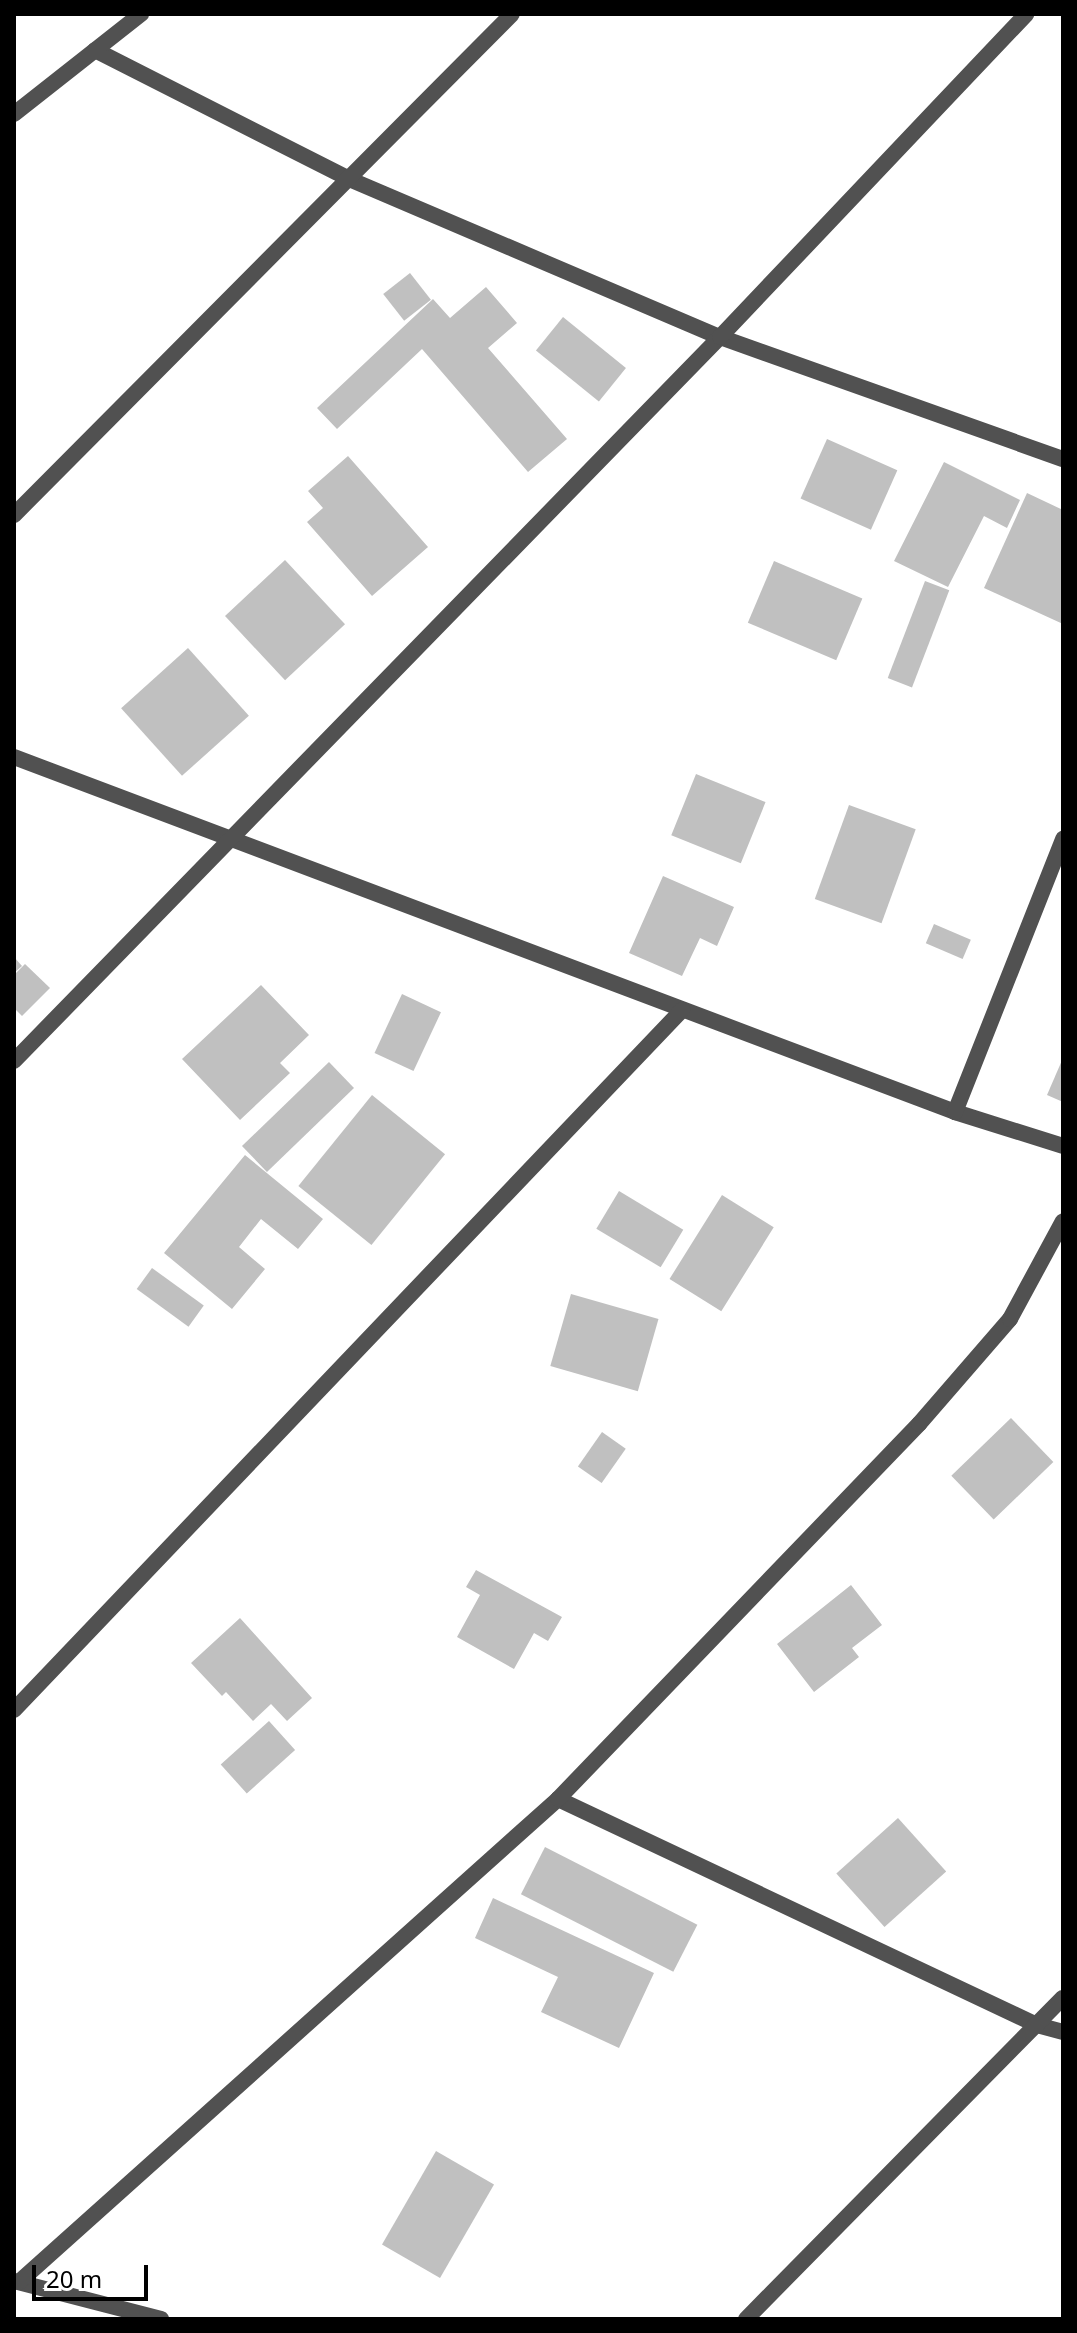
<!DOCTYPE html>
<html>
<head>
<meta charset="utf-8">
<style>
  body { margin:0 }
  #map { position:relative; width:1077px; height:2333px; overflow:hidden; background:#fff; font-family:"Noto Sans",sans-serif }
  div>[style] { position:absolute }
  .building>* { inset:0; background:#c0c0c0; transform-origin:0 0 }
  .street>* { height:16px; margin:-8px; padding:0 8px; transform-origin:8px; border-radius:8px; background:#515151 }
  span { translate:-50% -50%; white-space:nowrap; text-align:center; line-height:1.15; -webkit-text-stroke:8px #fff; paint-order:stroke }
  .frame { position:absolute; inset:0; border:16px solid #000; pointer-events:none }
  .scale { position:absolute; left:32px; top:2265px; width:116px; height:36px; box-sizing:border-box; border:4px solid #000; border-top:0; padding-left:10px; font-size:24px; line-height:28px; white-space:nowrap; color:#000; -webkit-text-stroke:6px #fff; paint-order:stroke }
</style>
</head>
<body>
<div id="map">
  <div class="building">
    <div style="left:410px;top:273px;width:34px;height:34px;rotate:52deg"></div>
    <div style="clip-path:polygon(486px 287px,517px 323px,488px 348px,567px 439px,528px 472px,422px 349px,337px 429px,317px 408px,433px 299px,450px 318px)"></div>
    <div style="left:563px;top:317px;width:81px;height:43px;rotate:39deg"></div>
    <div style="left:827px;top:439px;width:77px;height:65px;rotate:24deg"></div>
    <div style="clip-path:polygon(348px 456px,428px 547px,372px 596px,307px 522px,323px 508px,308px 491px)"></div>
    <div style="clip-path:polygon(944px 462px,1020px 500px,1007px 528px,984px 516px,948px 587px,894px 561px)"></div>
    <div style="clip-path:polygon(1027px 493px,1063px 510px,1063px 624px,984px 588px)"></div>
    <div style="left:285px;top:560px;width:88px;height:82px;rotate:47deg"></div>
    <div style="left:774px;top:561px;width:96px;height:67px;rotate:23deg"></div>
    <div style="left:925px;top:581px;width:26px;height:104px;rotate:21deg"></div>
    <div style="left:188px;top:648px;width:91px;height:90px;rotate:48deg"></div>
    <div style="left:696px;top:774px;width:75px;height:66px;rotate:22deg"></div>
    <div style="left:849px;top:805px;width:71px;height:100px;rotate:20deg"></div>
    <div style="clip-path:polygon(663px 876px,734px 907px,717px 946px,700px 938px,682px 976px,629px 953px)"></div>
    <div style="left:934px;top:924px;width:40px;height:21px;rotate:23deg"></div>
    <div style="clip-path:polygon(14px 957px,22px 966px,14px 973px)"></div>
    <div style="clip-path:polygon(25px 964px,50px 988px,22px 1016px,14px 1008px,14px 975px)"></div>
    <div style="clip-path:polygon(261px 985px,309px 1035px,280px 1063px,290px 1073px,240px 1120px,182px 1059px)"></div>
    <div style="left:402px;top:994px;width:43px;height:65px;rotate:25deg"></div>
    <div style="clip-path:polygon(1063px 1058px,1063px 1102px,1047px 1095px)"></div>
    <div style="left:329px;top:1062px;width:36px;height:121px;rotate:46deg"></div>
    <div style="left:372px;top:1095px;width:94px;height:117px;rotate:39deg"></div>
    <div style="clip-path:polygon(245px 1155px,323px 1219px,298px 1249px,261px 1219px,239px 1247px,265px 1269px,232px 1309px,164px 1253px)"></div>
    <div style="left:619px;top:1191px;width:75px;height:44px;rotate:31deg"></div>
    <div style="left:722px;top:1195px;width:61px;height:99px;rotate:32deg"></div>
    <div style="left:152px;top:1268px;width:64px;height:26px;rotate:36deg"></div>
    <div style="left:571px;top:1294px;width:91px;height:75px;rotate:16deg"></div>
    <div style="left:1011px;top:1418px;width:61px;height:83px;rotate:46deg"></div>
    <div style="left:602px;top:1432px;width:29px;height:42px;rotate:35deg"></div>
    <div style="clip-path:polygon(476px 1570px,562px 1617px,548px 1641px,534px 1633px,514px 1669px,457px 1637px,480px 1595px,466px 1587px)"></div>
    <div style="clip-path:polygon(851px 1585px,882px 1625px,852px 1648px,859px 1657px,814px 1692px,777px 1644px)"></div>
    <div style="clip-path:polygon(240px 1618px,312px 1698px,287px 1721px,271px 1704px,253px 1721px,226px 1692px,222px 1696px,191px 1663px)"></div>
    <div style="left:269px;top:1721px;width:39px;height:65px;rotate:48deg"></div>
    <div style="left:898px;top:1818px;width:72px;height:83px;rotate:48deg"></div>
    <div style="left:545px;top:1847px;width:171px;height:53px;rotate:27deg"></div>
    <div style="clip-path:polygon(493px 1898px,654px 1973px,619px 2048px,541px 2012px,558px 1977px,475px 1938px)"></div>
    <div style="left:436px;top:2151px;width:67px;height:108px;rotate:30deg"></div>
  </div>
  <div class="street">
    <div style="left:95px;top:50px;width:285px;rotate:26.9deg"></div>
    <div style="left:349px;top:179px;width:403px;rotate:23.1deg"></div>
    <div style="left:720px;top:337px;width:364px;rotate:19.6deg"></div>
    <div style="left:14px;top:114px;width:162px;rotate:-38.2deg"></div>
    <div style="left:14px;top:515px;width:706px;rotate:-45.17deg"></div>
    <div style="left:14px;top:757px;width:1006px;rotate:20.67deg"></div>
    <div style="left:955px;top:1112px;width:113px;rotate:17.5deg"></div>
    <div style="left:14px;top:1061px;width:1011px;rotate:-45.72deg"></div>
    <div style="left:720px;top:337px;width:445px;rotate:-46.5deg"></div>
    <div style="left:955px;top:1112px;width:294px;rotate:-68.4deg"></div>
    <div style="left:14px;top:1710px;width:968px;rotate:-46.34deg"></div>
    <div style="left:558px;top:1799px;width:530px;rotate:25.26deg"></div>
    <div style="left:1037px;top:2025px;width:27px;rotate:15deg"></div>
    <div style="left:14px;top:2281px;width:152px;rotate:14.5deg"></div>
    <div style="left:19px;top:2282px;width:724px;rotate:-41.86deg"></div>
    <div style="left:558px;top:1799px;width:521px;rotate:-46.09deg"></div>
    <div style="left:919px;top:1424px;width:139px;rotate:-49.1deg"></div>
    <div style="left:1010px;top:1319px;width:111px;rotate:-61.6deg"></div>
    <div style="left:746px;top:2319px;width:451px;rotate:-45.4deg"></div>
  </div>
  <div class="frame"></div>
  <div class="scale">20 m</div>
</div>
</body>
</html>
